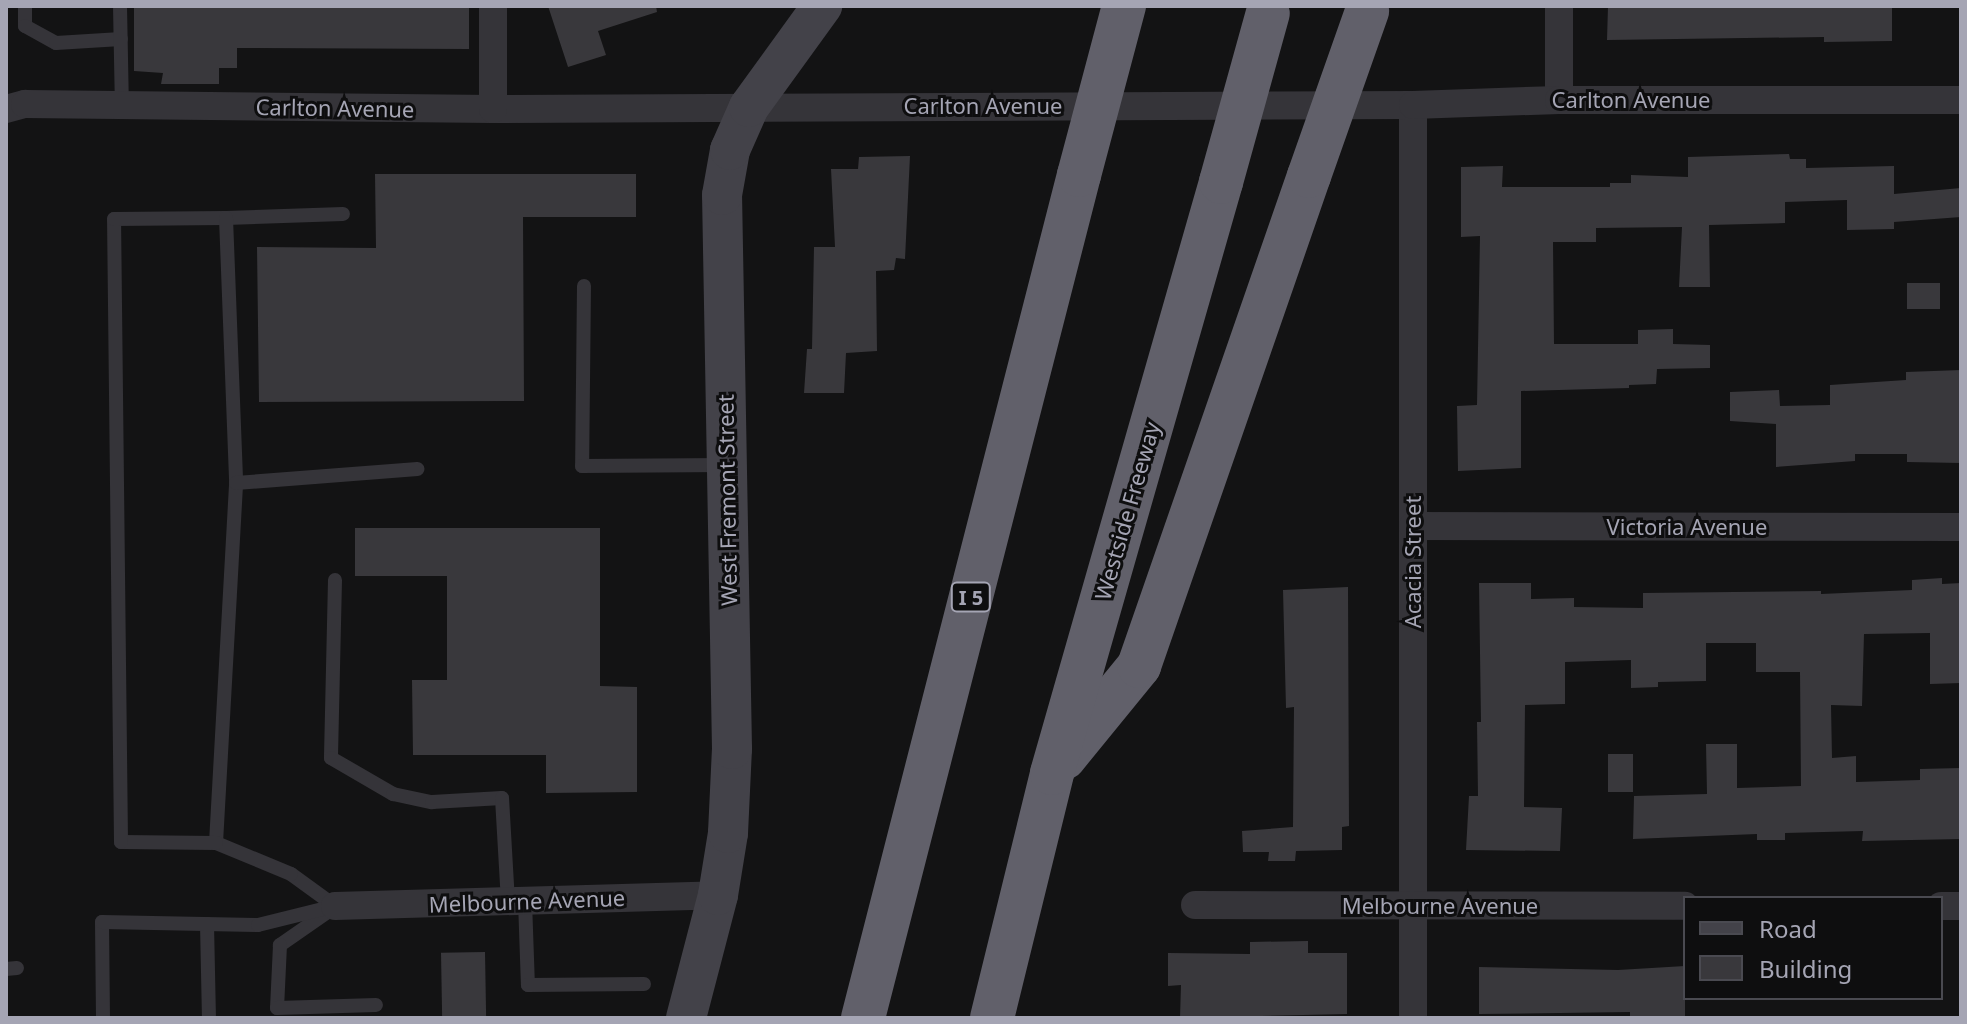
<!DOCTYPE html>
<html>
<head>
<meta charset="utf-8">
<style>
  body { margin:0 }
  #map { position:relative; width:1967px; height:1024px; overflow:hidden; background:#131314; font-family:"Noto Sans",sans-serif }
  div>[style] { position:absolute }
  .building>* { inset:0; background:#39383c; transform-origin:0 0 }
  .lane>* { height:14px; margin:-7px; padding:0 7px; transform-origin:7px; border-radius:7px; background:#353439 }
  .street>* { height:28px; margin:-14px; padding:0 14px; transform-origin:14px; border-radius:14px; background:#353439 }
  .secondary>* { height:40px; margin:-20px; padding:0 20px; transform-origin:20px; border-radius:20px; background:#434249 }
  .highway>* { height:44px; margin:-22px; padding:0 22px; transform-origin:22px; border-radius:22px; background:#61606a }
  .highway-bridge>* { height:44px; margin:-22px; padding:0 22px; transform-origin:22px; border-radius:22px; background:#61606a }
  span { translate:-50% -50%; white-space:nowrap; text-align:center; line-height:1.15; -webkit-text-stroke:6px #0e0e0f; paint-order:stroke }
  .shield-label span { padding:2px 6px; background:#0e0e0f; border:2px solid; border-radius:6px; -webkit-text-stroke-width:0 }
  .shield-label { font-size:20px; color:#a5a5b4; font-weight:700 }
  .street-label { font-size:22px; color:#a5a5b4 }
  .frame { position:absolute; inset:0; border:8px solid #a5a5b4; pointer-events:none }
  .legend { position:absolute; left:1683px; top:896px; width:260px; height:104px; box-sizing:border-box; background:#0e0e0f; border:2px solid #4a4a51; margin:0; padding:10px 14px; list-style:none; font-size:24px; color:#a5a5b4 }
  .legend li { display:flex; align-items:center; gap:16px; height:40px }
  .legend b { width:40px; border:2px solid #4a4a51 }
</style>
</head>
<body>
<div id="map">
  <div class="building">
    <div style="clip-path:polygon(134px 6px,469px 6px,469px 49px,237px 48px,237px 68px,219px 68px,219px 84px,161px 84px,163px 73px,134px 71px)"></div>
    <div style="clip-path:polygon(548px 6px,656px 6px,657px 12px,598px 31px,606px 55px,568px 67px)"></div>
    <div style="clip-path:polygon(1608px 6px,1892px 6px,1892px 41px,1824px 42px,1824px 37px,1607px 40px)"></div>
    <div style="clip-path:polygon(1789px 154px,1790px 159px,1806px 159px,1806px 168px,1894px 166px,1894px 194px,1961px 188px,1961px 217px,1894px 222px,1894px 229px,1847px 230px,1847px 200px,1785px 202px,1785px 223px,1709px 225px,1710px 287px,1679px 287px,1682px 227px,1596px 228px,1596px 242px,1553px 242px,1554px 344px,1638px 344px,1638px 330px,1673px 329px,1673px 344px,1710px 345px,1710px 368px,1657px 369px,1656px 384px,1629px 385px,1629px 388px,1521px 391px,1521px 468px,1458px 471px,1457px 406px,1477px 405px,1480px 236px,1461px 237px,1461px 167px,1503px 166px,1502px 187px,1610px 187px,1610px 183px,1631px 183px,1631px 175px,1688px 177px,1688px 157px)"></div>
    <div style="clip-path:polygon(910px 156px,905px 259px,896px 258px,894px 270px,876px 271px,877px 351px,846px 353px,844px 393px,804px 393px,807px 349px,812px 349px,814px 247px,835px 247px,831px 169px,858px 169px,859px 157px)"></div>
    <div style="clip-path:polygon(375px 174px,636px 174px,636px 217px,523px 217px,524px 401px,259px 402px,257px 247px,376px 248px)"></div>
    <div style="left:1907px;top:283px;width:33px;height:26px"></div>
    <div style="clip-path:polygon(1961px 370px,1961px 463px,1907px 462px,1907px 454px,1855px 454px,1855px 461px,1776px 467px,1776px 424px,1730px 421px,1730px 392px,1779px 390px,1780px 406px,1830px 405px,1830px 385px,1906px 380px,1906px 372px)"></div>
    <div style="clip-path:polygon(355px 528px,600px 528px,600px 686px,637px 687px,637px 792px,546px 793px,546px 755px,413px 755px,412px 680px,447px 680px,447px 576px,355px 576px)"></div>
    <div style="clip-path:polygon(1942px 578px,1942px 584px,1961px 583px,1961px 683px,1930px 684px,1930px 633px,1864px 634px,1862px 706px,1831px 705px,1832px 758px,1856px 756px,1856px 782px,1920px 780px,1920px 769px,1961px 768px,1961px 839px,1862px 841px,1863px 831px,1785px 833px,1785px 840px,1757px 840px,1757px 834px,1633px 839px,1634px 796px,1707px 794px,1706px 744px,1737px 744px,1737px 788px,1801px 786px,1800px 672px,1756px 672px,1756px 643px,1706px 643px,1706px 681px,1658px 682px,1658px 687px,1631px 688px,1631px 660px,1565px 662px,1565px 704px,1525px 705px,1524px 807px,1562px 808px,1560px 851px,1466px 850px,1469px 796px,1478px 796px,1477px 722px,1481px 722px,1479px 583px,1531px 583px,1531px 599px,1574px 598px,1574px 607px,1643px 608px,1643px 593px,1821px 591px,1821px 594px,1912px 590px,1912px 580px)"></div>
    <div style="clip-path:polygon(1348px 587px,1349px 826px,1342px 827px,1342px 850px,1296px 851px,1295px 861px,1268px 861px,1269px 852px,1243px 852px,1242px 831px,1293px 827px,1294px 707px,1286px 708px,1283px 590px)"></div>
    <div style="left:1608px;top:754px;width:25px;height:38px"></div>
    <div style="clip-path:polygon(1308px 941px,1308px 953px,1347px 953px,1347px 1014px,1180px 1018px,1181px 985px,1168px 986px,1168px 953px,1250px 954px,1250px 942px)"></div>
    <div style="left:485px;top:952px;width:66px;height:44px;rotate:89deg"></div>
    <div style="clip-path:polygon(1685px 966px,1685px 1017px,1630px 1018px,1630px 1012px,1479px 1014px,1479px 967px,1618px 970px)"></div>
  </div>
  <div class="lane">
    <div style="left:25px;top:6px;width:20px;rotate:90deg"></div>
    <div style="left:25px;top:26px;width:35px;rotate:29deg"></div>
    <div style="left:56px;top:43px;width:65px;rotate:-3.5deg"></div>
    <div style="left:120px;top:6px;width:100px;rotate:88.9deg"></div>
    <div style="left:226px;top:218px;width:117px;rotate:-2deg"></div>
    <div style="left:584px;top:286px;width:180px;rotate:90.6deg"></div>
    <div style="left:582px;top:466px;width:144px;rotate:-0.4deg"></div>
    <div style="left:335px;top:580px;width:178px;rotate:91.3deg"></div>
    <div style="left:331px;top:758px;width:72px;rotate:30.1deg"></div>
    <div style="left:393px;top:794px;width:40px;rotate:12deg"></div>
    <div style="left:432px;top:802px;width:70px;rotate:-3.3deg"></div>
    <div style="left:502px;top:798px;width:103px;rotate:86.7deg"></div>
    <div style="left:216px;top:843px;width:361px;rotate:-86.8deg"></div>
    <div style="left:525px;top:901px;width:84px;rotate:88deg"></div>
    <div style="left:528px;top:985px;width:116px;rotate:-0.5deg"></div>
    <div style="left:335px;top:906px;width:54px;rotate:-144deg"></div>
    <div style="left:291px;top:874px;width:81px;rotate:-157.5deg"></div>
    <div style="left:216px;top:843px;width:95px;rotate:-179.4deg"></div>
    <div style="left:121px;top:842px;width:623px;rotate:-90.64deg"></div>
    <div style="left:114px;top:219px;width:112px;rotate:-0.5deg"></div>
    <div style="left:226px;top:218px;width:265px;rotate:87.8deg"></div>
    <div style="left:236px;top:483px;width:182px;rotate:-4.4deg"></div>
    <div style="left:329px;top:911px;width:60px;rotate:145.2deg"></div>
    <div style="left:280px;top:945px;width:63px;rotate:92.7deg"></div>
    <div style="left:277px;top:1008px;width:99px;rotate:-1.7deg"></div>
    <div style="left:207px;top:924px;width:94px;rotate:88.8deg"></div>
    <div style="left:6px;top:969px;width:11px;rotate:-5deg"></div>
    <div style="left:103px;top:1018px;width:96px;rotate:-90.6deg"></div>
    <div style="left:102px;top:922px;width:156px;rotate:1.1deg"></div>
    <div style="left:258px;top:925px;width:79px;rotate:-13.9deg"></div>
  </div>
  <div class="street">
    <div style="left:1559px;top:6px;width:94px;rotate:90deg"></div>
    <div style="left:1413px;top:105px;width:913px;rotate:90deg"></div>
    <div style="left:6px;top:109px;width:20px;rotate:-15deg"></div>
    <div style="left:25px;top:104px;width:468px;rotate:0.6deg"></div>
    <div style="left:493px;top:109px;width:920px;rotate:-0.25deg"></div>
    <div style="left:1413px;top:105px;width:146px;rotate:-2deg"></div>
    <div style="left:1559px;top:100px;width:402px"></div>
    <div style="left:493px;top:109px;width:103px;rotate:-90deg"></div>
    <div style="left:1413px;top:526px;width:548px;rotate:0.1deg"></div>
    <div style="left:1195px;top:905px;width:490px;rotate:0.1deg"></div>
    <div style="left:335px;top:906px;width:383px;rotate:-1.6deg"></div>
    <div style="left:1941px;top:906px;width:20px"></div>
  </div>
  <div class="secondary">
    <div style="left:686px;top:1018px;width:127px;rotate:-75.4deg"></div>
    <div style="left:718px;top:895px;width:63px;rotate:-80.8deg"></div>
    <div style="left:728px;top:833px;width:84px;rotate:-87.3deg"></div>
    <div style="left:732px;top:749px;width:554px;rotate:-91.03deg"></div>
    <div style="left:722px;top:195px;width:46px;rotate:-79.9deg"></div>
    <div style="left:730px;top:150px;width:47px;rotate:-66.2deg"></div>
    <div style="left:749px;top:107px;width:125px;rotate:-54.1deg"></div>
  </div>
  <div class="highway">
    <div style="left:1064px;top:758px;width:119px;rotate:-50.8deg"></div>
    <div style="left:1139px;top:666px;width:519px;rotate:-70.87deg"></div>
    <div style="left:863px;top:1018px;width:870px;rotate:-75.63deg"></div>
    <div style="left:992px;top:1018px;width:252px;rotate:-76.2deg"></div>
    <div style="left:1052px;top:773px;width:615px;rotate:-74.04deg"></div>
  </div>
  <div class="highway-bridge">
    <div style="left:1079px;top:175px;width:175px;rotate:-75.1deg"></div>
    <div style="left:1309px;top:176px;width:175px;rotate:-70.6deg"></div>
    <div style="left:1221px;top:182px;width:175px;rotate:-74.5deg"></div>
  </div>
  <div class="shield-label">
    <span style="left:971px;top:597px">I 5</span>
  </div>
  <div class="street-label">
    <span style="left:1631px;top:100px">Carlton Avenue</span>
    <span style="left:983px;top:106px">Carlton Avenue</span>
    <span style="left:335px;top:108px;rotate:1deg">Carlton Avenue</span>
    <span style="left:727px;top:500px;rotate:-91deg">West Fremont Street</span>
    <span style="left:1127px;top:511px;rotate:-74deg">Westside Freeway</span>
    <span style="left:1687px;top:527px">Victoria Avenue</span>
    <span style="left:1413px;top:562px;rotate:-90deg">Acacia Street</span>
    <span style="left:527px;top:901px;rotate:-2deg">Melbourne Avenue</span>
    <span style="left:1440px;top:906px">Melbourne Avenue</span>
  </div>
  <div class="frame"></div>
  <ul class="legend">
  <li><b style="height:10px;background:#434249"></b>Road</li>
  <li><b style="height:22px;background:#39383c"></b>Building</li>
  </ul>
</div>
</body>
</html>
